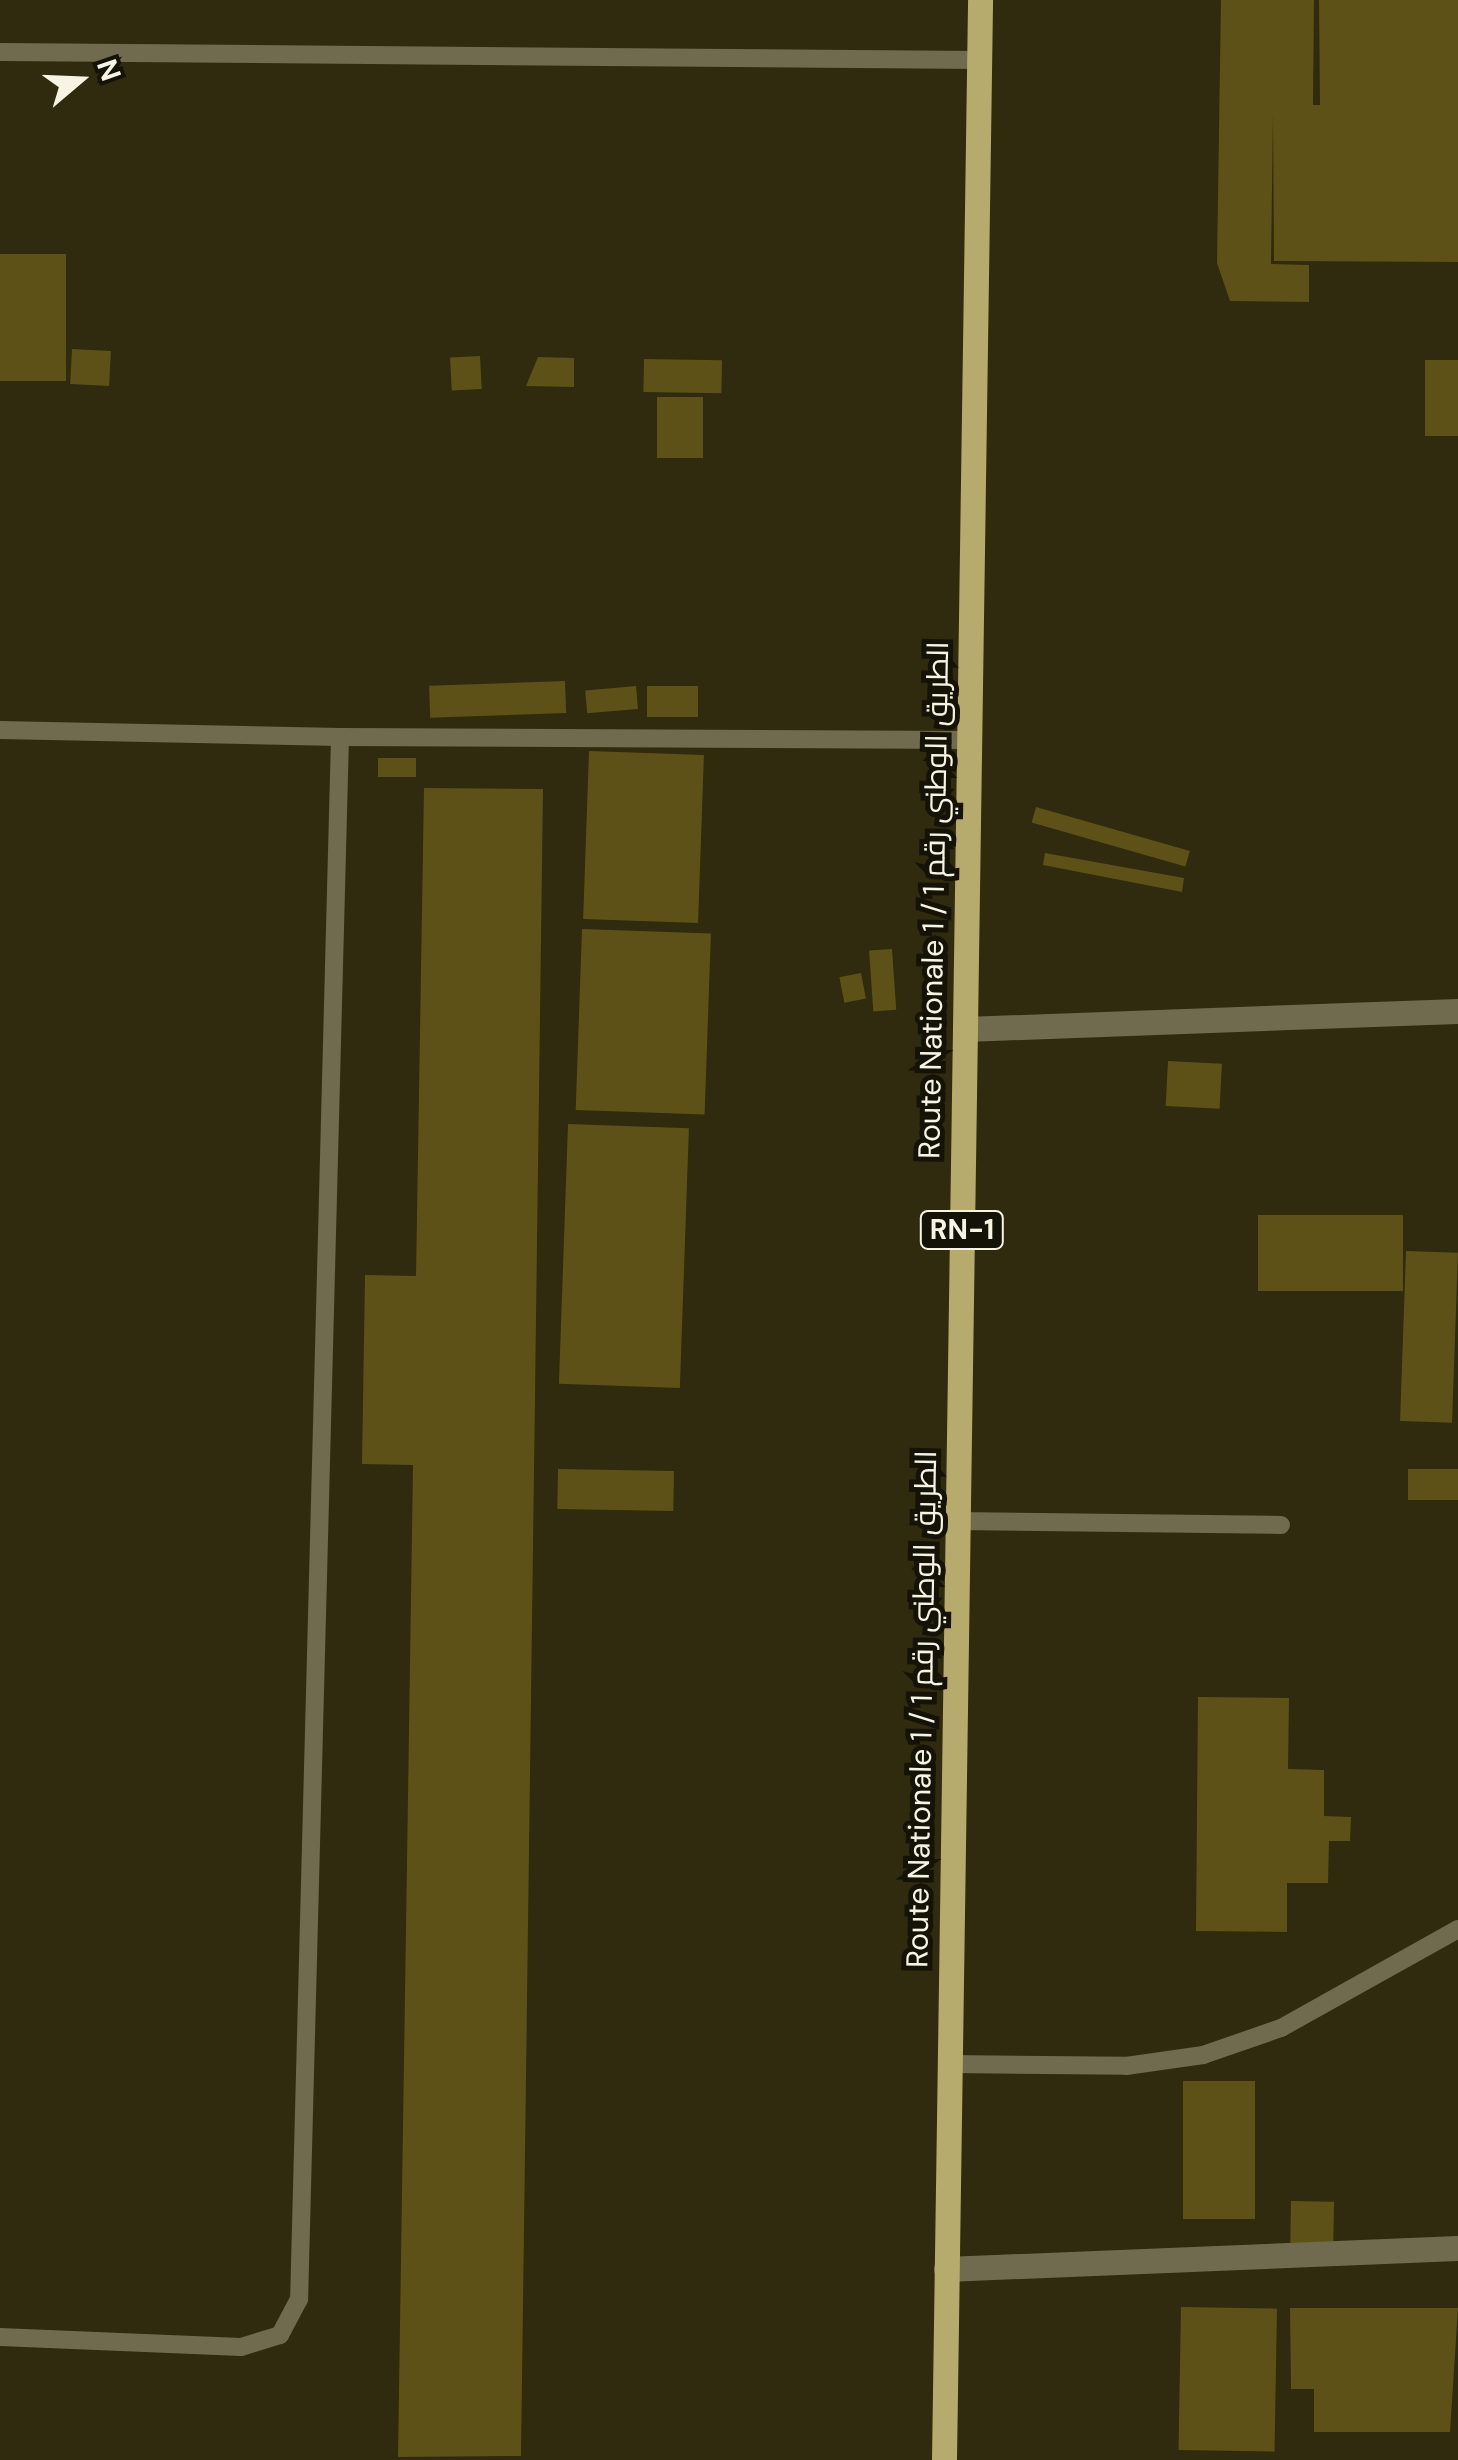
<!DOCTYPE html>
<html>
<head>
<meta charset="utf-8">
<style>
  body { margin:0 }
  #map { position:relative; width:1458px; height:2460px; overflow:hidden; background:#302a0e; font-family:"DM Sans",Cairo,sans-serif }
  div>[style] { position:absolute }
  .building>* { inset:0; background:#5d5118; transform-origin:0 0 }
  .service>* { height:18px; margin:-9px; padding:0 9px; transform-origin:9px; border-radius:9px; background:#706a4e }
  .minor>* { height:25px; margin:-12.5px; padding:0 12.5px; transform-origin:12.5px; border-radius:12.5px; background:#706a4e }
  .primary>* { height:25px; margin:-12.5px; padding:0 12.5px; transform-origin:12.5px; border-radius:12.5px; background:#b7aa6d }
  span { translate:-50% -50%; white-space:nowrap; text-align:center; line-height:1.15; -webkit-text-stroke:10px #151307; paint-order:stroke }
  .shield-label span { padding:2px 8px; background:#151307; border:2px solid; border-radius:8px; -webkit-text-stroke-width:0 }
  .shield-label { font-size:28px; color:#f8f4e4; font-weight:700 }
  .street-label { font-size:30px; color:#f8f4e4 }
  .north { position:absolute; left:30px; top:30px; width:100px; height:100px; -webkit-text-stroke:8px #151307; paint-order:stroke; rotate:71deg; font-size:28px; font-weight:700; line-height:40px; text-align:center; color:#f8f4e4 }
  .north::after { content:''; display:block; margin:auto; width:35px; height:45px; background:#f8f4e4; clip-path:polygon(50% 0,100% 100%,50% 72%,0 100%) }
</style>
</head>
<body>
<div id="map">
  <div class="building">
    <div style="clip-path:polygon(1221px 0,1314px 0,1313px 105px,1320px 105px,1319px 0,1458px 0,1458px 262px,1274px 261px,1273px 114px,1271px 264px,1309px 265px,1309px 302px,1230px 301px,1217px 263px)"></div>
    <div style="left:0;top:254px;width:66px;height:127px"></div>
    <div style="left:72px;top:349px;width:39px;height:35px;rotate:3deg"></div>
    <div style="left:480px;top:356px;width:33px;height:30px;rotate:87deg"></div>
    <div style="clip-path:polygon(538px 357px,574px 358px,574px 387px,526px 386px)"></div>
    <div style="left:644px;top:359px;width:78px;height:33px;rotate:1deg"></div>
    <div style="left:1425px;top:360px;width:33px;height:76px"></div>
    <div style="left:657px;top:397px;width:46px;height:61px"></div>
    <div style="left:565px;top:681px;width:32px;height:136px;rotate:88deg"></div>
    <div style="left:636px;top:686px;width:23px;height:51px;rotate:85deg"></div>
    <div style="left:647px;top:686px;width:51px;height:31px"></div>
    <div style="left:589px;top:751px;width:115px;height:168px;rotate:2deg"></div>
    <div style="left:378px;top:758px;width:38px;height:19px"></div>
    <div style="clip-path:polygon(424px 788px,543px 789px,521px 2456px,398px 2457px,413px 1465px,362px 1464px,365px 1275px,416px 1276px)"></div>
    <div style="left:1036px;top:807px;width:160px;height:16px;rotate:16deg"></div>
    <div style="clip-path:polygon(1045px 853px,1184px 878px,1182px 892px,1043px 865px)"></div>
    <div style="left:582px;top:929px;width:129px;height:181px;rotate:2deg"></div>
    <div style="left:892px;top:949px;width:61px;height:23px;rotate:86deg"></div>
    <div style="left:861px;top:973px;width:26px;height:22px;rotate:79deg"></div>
    <div style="left:1168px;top:1061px;width:54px;height:45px;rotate:3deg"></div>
    <div style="left:568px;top:1124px;width:121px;height:260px;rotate:2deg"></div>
    <div style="left:1258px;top:1215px;width:145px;height:76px"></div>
    <div style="left:1406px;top:1251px;width:52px;height:170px;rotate:2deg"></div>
    <div style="left:558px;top:1469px;width:116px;height:40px;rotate:1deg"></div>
    <div style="left:1458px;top:1469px;width:31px;height:50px;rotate:90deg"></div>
    <div style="clip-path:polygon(1198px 1697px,1289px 1698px,1288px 1769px,1324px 1770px,1324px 1816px,1351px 1817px,1350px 1841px,1329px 1841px,1328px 1883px,1287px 1883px,1287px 1932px,1196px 1931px)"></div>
    <div style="left:1255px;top:2081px;width:138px;height:72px;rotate:90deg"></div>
    <div style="left:1291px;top:2201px;width:43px;height:42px;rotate:1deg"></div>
    <div style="left:1181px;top:2307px;width:96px;height:143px;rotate:1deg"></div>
    <div style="clip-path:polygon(1290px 2308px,1458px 2308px,1450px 2432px,1314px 2432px,1314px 2389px,1291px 2389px)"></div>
  </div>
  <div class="service">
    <div style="left:0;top:52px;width:979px;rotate:0.47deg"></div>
    <div style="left:0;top:730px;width:340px;rotate:1.2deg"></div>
    <div style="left:340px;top:737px;width:1563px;rotate:91.5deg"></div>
    <div style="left:299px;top:2299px;width:41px;rotate:117.8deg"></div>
    <div style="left:280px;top:2335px;width:41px;rotate:162.9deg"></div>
    <div style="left:241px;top:2347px;width:241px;rotate:-177.6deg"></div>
    <div style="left:340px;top:737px;width:628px;rotate:0.27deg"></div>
    <div style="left:957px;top:1521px;width:324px;rotate:0.7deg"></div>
    <div style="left:948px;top:2064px;width:178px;rotate:0.6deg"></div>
    <div style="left:1126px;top:2066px;width:78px;rotate:-8.1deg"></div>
    <div style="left:1203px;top:2055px;width:83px;rotate:-19.1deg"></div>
    <div style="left:1281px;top:2028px;width:203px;rotate:-29.2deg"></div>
  </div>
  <div class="minor">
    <div style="left:965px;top:1029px;width:493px;rotate:-2.1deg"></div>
    <div style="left:946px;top:2269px;width:512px;rotate:-2.35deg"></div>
  </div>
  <div class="primary">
    <div style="left:944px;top:2460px;width:2460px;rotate:-89.16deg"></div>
  </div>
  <div class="shield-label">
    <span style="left:962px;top:1230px">RN-1</span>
  </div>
  <div class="street-label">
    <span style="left:934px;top:900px;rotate:-89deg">Route Nationale 1 / الطريق الوطني رقم 1</span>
    <span style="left:922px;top:1709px;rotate:-89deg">Route Nationale 1 / الطريق الوطني رقم 1</span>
  </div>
  <div class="north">N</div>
</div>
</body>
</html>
